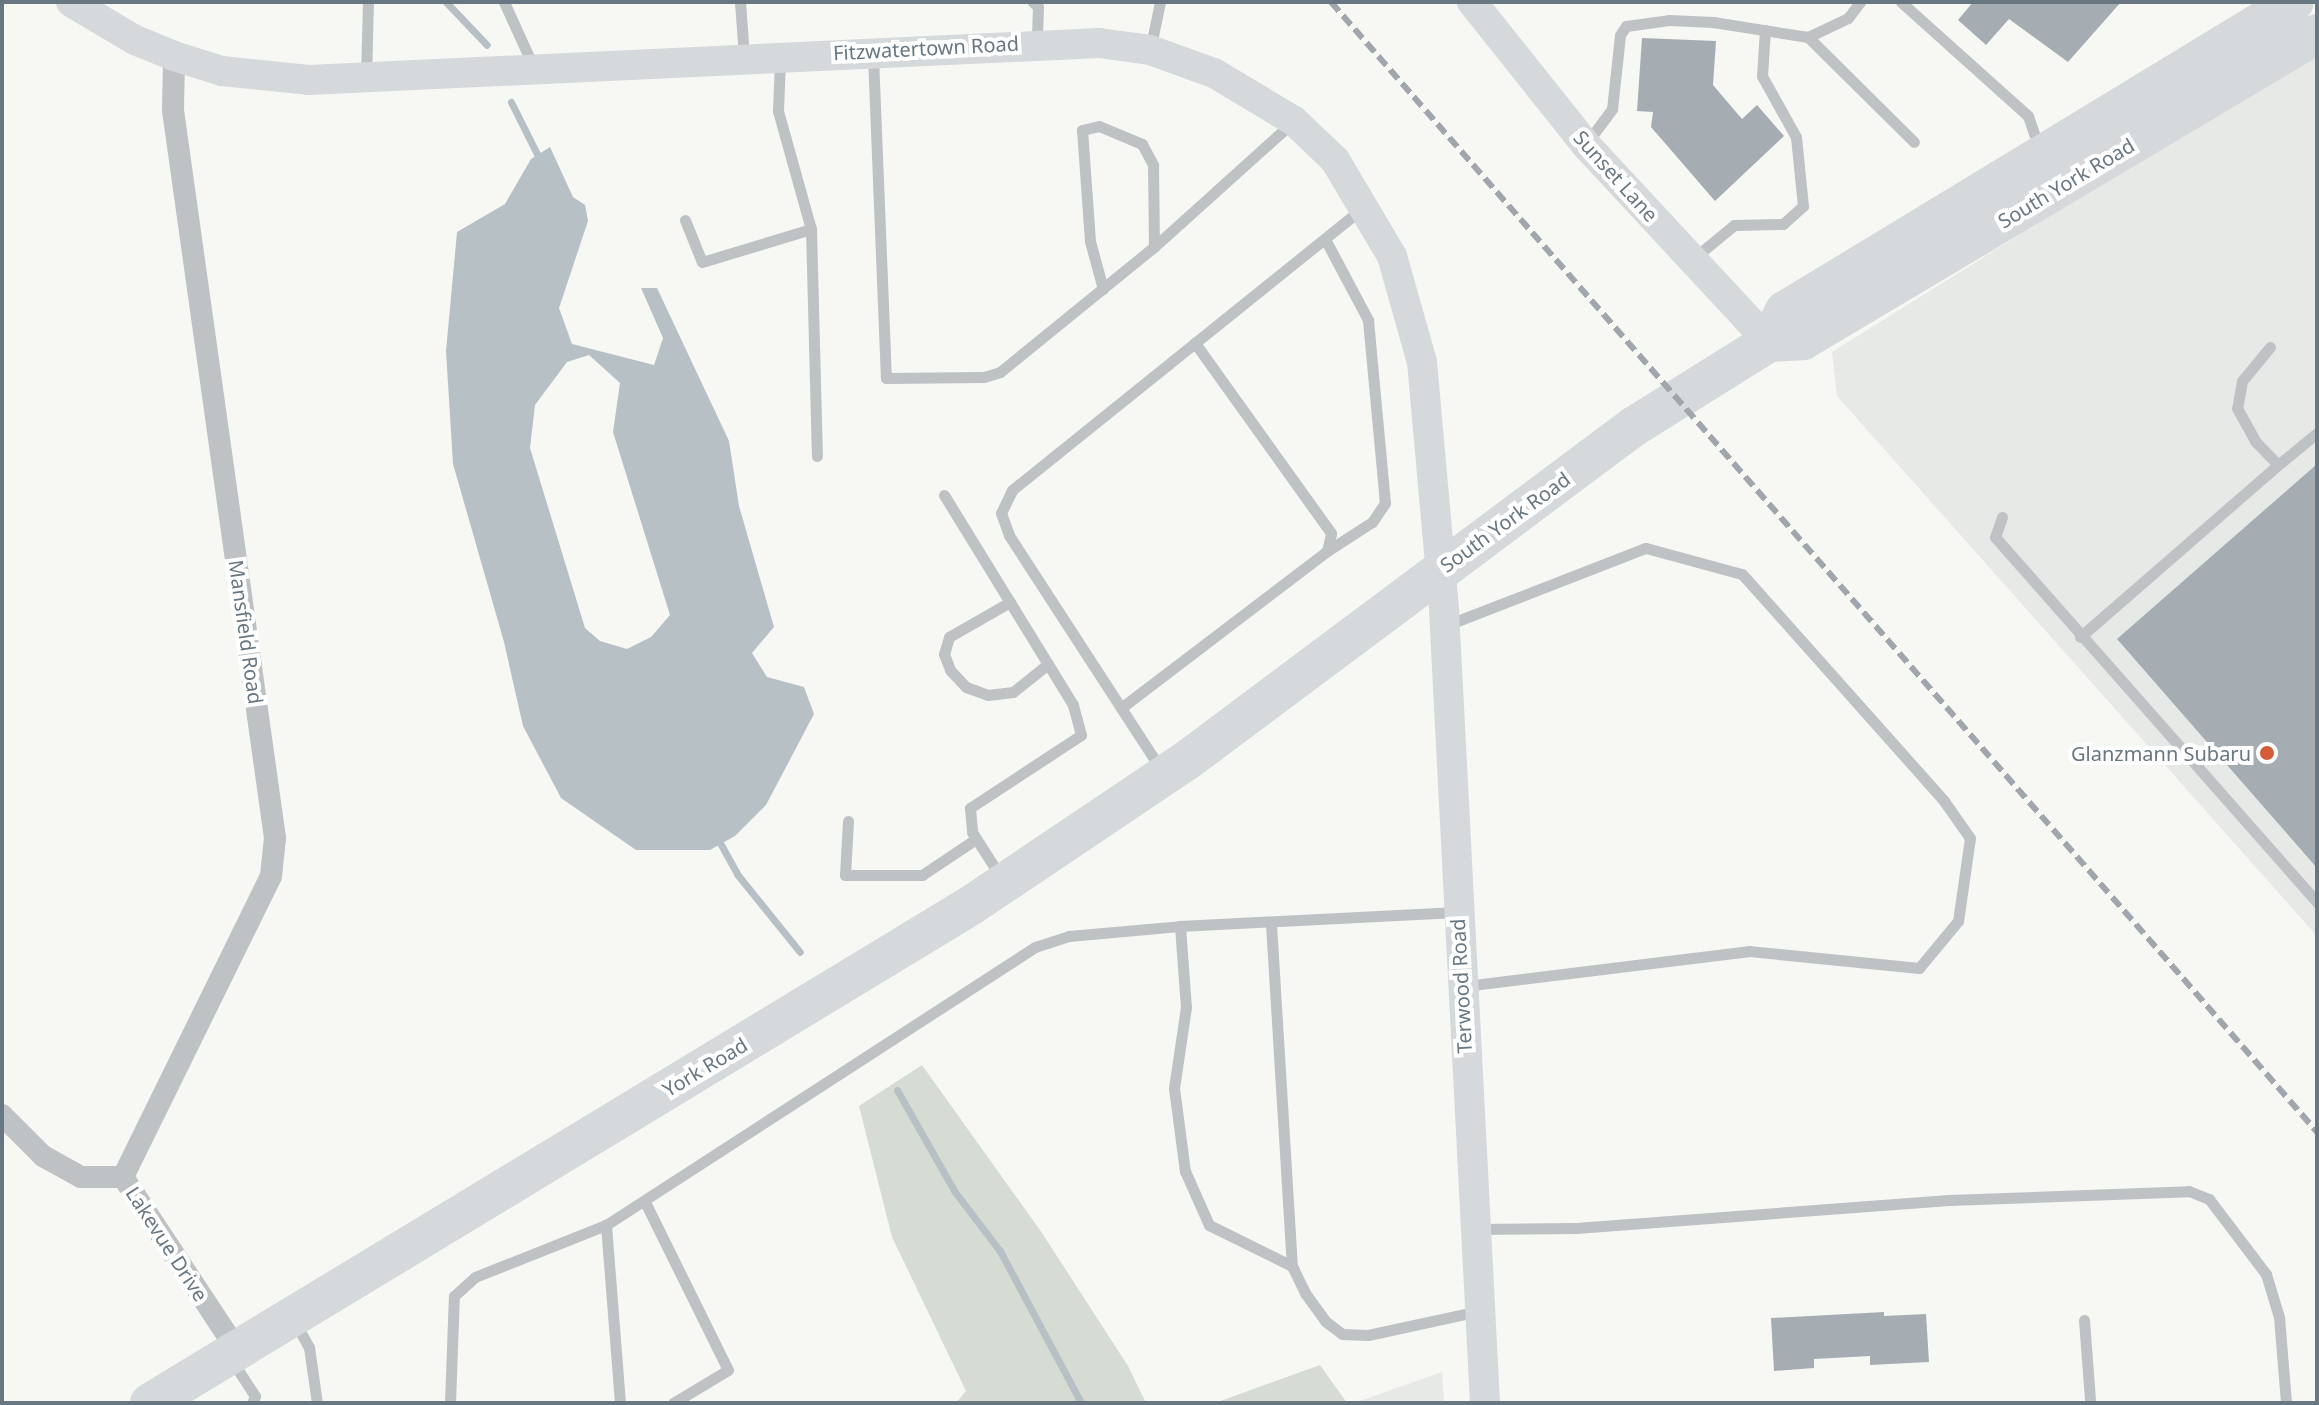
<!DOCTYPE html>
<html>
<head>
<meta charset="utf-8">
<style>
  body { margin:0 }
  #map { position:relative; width:2319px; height:1405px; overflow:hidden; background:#f7f7f4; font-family:"Noto Sans",sans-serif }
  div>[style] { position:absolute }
  .built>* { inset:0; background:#e7e9e7 }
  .green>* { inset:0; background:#d6dbd4 }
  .water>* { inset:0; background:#b7c1c5 }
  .stream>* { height:7px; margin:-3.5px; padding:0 3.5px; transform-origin:3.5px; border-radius:3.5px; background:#b7c1c5 }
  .building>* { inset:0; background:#a6adb2 }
  .lane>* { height:11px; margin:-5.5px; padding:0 5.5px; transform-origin:5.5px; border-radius:5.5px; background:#bec2c5 }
  .street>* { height:22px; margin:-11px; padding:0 11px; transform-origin:11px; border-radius:11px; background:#bec2c5 }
  .secondary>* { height:30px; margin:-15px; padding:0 15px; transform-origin:15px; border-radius:15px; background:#d5d9dc }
  .highway>* { height:40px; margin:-20px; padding:0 20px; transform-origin:20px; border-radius:20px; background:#d5d9dc }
  .rail>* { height:6px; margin-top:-3px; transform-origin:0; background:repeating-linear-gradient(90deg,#a0a6ab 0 12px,transparent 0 18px) }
  .dots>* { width:22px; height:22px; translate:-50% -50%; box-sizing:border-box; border:4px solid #fff; border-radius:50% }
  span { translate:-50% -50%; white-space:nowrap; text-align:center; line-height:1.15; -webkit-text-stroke:8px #fff; paint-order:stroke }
  .street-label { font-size:20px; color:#687782 }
  .poi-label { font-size:20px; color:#687782 }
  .right { translate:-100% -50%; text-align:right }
  .frame { position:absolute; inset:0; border:4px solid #687782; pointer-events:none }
</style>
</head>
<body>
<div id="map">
  <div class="built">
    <div style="clip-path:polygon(2317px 49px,2317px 936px,1837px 396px,1832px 352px)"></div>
    <div style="clip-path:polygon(1442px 1372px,1444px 1403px,1354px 1403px)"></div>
  </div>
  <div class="green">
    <div style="clip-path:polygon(922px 1065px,1042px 1233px,1128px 1366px,1146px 1403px,956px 1403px,966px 1391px,892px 1237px,859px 1106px)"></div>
    <div style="clip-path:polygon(1320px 1365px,1347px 1403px,1215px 1403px)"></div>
  </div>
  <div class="water">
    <div style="clip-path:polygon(evenodd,550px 147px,573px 197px,585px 205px,588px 221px,559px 308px,572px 344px,654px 365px,663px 338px,641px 288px,657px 288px,729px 441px,739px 506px,774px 627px,752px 653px,767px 677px,804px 687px,814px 714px,766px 805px,735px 836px,710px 850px,636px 850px,561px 798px,523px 726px,504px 642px,453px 464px,446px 351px,457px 232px,505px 204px,531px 159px,550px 147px,589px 355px,620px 383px,613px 432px,670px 615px,651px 637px,627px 649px,600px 641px,585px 628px,530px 448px,535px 405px,567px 362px,589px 355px)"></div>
  </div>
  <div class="stream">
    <div style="left:446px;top:2px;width:59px;rotate:46.4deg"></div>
    <div style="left:511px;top:102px;width:65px;rotate:63.4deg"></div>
    <div style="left:719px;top:841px;width:38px;rotate:61deg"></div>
    <div style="left:737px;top:874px;width:100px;rotate:51.1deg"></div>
    <div style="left:897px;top:1090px;width:117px;rotate:60.4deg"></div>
    <div style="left:955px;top:1192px;width:74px;rotate:52.7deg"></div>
    <div style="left:1000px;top:1251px;width:172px;rotate:61.9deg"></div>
  </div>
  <div class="building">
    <div style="clip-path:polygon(1973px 2px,2121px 2px,2068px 62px,2009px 19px,1986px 45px,1958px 20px)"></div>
    <div style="clip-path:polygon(1642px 38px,1716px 41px,1713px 85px,1742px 119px,1757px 105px,1784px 136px,1715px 201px,1651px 127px,1653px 112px,1637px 111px)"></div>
    <div style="clip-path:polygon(2317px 464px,2317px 868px,2117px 639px)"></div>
    <div style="clip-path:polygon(1884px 1312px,1884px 1316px,1926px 1314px,1929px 1362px,1870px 1365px,1870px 1356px,1814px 1359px,1814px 1368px,1774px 1371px,1771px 1318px)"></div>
  </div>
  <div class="lane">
    <div style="left:504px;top:2px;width:72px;rotate:65.6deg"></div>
    <div style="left:740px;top:2px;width:55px;rotate:85.8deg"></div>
    <div style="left:1033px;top:2px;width:7px;rotate:45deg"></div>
    <div style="left:1038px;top:7px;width:35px;rotate:92deg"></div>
    <div style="left:1901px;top:2px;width:171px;rotate:41.9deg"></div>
    <div style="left:2028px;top:116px;width:36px;rotate:71deg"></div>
    <div style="left:1808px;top:37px;width:149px;rotate:44.7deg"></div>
    <div style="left:1150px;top:50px;width:49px;rotate:-78.2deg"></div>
    <div style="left:873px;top:56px;width:322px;rotate:87.7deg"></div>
    <div style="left:886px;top:378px;width:98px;rotate:-0.6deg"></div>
    <div style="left:984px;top:377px;width:17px;rotate:-17deg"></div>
    <div style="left:1000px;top:372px;width:198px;rotate:-39.1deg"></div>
    <div style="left:1154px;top:247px;width:187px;rotate:-42deg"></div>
    <div style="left:780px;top:61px;width:50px;rotate:92.3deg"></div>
    <div style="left:778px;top:111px;width:123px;rotate:74.4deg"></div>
    <div style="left:811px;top:229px;width:227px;rotate:88.5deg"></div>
    <div style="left:366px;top:77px;width:75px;rotate:-88.5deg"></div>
    <div style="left:1586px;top:144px;width:44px;rotate:-53.4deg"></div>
    <div style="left:1612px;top:109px;width:74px;rotate:-83.8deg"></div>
    <div style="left:1620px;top:35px;width:11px;rotate:-56deg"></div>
    <div style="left:1626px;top:26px;width:43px;rotate:-7.9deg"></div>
    <div style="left:1669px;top:20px;width:44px;rotate:2.6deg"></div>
    <div style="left:1713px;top:22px;width:96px;rotate:9deg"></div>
    <div style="left:1808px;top:37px;width:44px;rotate:-25.4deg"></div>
    <div style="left:1848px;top:18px;width:20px;rotate:-53deg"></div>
    <div style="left:685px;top:220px;width:45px;rotate:68deg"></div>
    <div style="left:702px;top:262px;width:114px;rotate:-16.8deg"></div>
    <div style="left:1325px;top:239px;width:92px;rotate:62deg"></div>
    <div style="left:1368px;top:320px;width:184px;rotate:84.7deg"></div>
    <div style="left:1385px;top:503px;width:23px;rotate:124deg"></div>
    <div style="left:1372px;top:522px;width:54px;rotate:147.2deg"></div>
    <div style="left:1694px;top:258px;width:52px;rotate:-39.5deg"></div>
    <div style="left:1734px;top:225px;width:49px;rotate:-1.2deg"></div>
    <div style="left:1783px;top:224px;width:27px;rotate:-42deg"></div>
    <div style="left:1803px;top:206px;width:69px;rotate:-95.8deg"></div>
    <div style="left:1796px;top:137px;width:70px;rotate:-119.1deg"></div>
    <div style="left:1762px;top:76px;width:46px;rotate:-86.3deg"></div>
    <div style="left:1103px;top:289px;width:50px;rotate:-105.2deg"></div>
    <div style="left:1090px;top:241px;width:111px;rotate:-94.1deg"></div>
    <div style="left:1082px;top:130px;width:17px;rotate:-13deg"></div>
    <div style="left:1099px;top:126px;width:47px;rotate:22.7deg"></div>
    <div style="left:1142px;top:144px;width:24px;rotate:62deg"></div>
    <div style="left:1153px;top:165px;width:82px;rotate:89.3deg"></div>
    <div style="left:2270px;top:347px;width:44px;rotate:129.5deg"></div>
    <div style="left:2242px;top:381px;width:27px;rotate:100deg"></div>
    <div style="left:2237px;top:408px;width:38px;rotate:61deg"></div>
    <div style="left:2255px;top:441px;width:33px;rotate:46deg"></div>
    <div style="left:2278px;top:465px;width:50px;rotate:-39.4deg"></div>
    <div style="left:944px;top:495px;width:246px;rotate:58.4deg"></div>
    <div style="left:1073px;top:705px;width:31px;rotate:75deg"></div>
    <div style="left:1081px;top:735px;width:133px;rotate:146.7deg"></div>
    <div style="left:970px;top:808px;width:24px;rotate:85deg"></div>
    <div style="left:972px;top:832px;width:52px;rotate:57.5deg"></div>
    <div style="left:2002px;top:517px;width:21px;rotate:109deg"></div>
    <div style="left:1995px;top:537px;width:487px;rotate:48.6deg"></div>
    <div style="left:1010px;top:602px;width:70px;rotate:150.2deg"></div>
    <div style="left:949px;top:637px;width:18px;rotate:106deg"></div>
    <div style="left:944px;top:654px;width:17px;rotate:69deg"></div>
    <div style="left:950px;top:670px;width:23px;rotate:47deg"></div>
    <div style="left:966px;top:687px;width:23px;rotate:20deg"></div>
    <div style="left:988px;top:695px;width:25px;rotate:-7deg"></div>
    <div style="left:1013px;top:692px;width:45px;rotate:-38.7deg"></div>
    <div style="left:1447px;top:625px;width:213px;rotate:-21.2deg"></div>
    <div style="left:1646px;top:548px;width:99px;rotate:15.2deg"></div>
    <div style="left:1742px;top:574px;width:304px;rotate:48.3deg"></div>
    <div style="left:1944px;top:801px;width:45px;rotate:54.9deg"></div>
    <div style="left:1970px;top:838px;width:84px;rotate:98.2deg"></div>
    <div style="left:1958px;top:921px;width:61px;rotate:129.7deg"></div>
    <div style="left:1919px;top:968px;width:170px;rotate:-174.3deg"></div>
    <div style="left:1750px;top:951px;width:286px;rotate:173deg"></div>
    <div style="left:2080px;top:637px;width:262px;rotate:-41deg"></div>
    <div style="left:1121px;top:708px;width:259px;rotate:-37.3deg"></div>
    <div style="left:1327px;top:551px;width:18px;rotate:-77deg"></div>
    <div style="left:1331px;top:533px;width:234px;rotate:-125.6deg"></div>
    <div style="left:1162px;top:771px;width:281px;rotate:-123deg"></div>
    <div style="left:1009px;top:535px;width:23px;rotate:-110deg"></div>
    <div style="left:1001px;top:513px;width:25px;rotate:-64deg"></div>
    <div style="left:1012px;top:490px;width:449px;rotate:-38.8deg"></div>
    <div style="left:848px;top:821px;width:54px;rotate:93.2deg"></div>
    <div style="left:845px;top:875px;width:77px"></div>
    <div style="left:922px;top:875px;width:65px;rotate:-33.7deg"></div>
    <div style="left:1271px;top:924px;width:343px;rotate:86.5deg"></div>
    <div style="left:1292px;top:1266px;width:30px;rotate:64deg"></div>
    <div style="left:1305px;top:1293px;width:34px;rotate:54deg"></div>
    <div style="left:1325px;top:1321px;width:21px;rotate:37deg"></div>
    <div style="left:1342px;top:1334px;width:26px;rotate:2deg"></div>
    <div style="left:1368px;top:1335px;width:114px;rotate:-12.2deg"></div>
    <div style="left:1180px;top:926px;width:81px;rotate:85.8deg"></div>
    <div style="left:1186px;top:1007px;width:82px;rotate:98.4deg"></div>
    <div style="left:1174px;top:1088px;width:84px;rotate:82.5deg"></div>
    <div style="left:1185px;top:1171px;width:59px;rotate:66deg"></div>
    <div style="left:1209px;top:1225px;width:93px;rotate:26.3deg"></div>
    <div style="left:645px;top:1202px;width:187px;rotate:63.7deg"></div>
    <div style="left:728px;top:1370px;width:64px;rotate:149deg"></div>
    <div style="left:1478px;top:1229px;width:98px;rotate:-0.6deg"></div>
    <div style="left:1576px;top:1228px;width:374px;rotate:-4.3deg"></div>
    <div style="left:1949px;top:1200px;width:240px;rotate:-2.1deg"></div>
    <div style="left:2189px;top:1191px;width:22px;rotate:22deg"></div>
    <div style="left:2209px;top:1199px;width:94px;rotate:52.8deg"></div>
    <div style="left:2266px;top:1274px;width:45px;rotate:73.2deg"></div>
    <div style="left:2279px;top:1317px;width:86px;rotate:85.3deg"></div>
    <div style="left:2084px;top:1320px;width:80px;rotate:85.7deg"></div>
    <div style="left:296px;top:1324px;width:26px;rotate:61deg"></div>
    <div style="left:309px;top:1347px;width:57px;rotate:81.9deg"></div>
    <div style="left:231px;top:1359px;width:44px;rotate:57deg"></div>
    <div style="left:255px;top:1396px;width:8px;rotate:113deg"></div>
    <div style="left:450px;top:1403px;width:107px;rotate:-87.9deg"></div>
    <div style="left:454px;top:1296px;width:28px;rotate:-42deg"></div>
    <div style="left:475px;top:1277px;width:141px;rotate:-21.7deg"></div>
    <div style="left:620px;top:1403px;width:179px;rotate:-94.5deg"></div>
    <div style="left:606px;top:1225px;width:511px;rotate:-32.94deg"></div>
    <div style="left:1035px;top:947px;width:36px;rotate:-18deg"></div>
    <div style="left:1069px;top:936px;width:111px;rotate:-5.1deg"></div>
    <div style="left:1180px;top:926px;width:277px;rotate:-2.9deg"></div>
  </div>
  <div class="street">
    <div style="left:2px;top:1115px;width:58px;rotate:45deg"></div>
    <div style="left:43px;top:1156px;width:43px;rotate:28.9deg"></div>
    <div style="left:81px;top:1177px;width:42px"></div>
    <div style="left:123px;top:1177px;width:207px;rotate:56.6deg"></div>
    <div style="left:123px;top:1177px;width:335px;rotate:-63.8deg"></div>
    <div style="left:271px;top:876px;width:38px;rotate:-84deg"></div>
    <div style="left:275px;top:838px;width:735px;rotate:-97.98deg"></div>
    <div style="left:173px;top:110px;width:54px;rotate:-88.9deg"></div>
  </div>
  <div class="secondary">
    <div style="left:71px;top:2px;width:74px;rotate:30.7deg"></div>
    <div style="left:135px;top:40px;width:42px;rotate:22.3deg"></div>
    <div style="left:174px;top:56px;width:50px;rotate:17.4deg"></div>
    <div style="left:222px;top:71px;width:87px;rotate:5.9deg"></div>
    <div style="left:309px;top:80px;width:791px;rotate:-2.68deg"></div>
    <div style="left:1099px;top:43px;width:51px;rotate:7.8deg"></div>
    <div style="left:1150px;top:50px;width:68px;rotate:19.8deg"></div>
    <div style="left:1214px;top:73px;width:93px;rotate:31deg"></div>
    <div style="left:1294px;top:121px;width:57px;rotate:43.6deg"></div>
    <div style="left:1335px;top:160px;width:112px;rotate:59.3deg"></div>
    <div style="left:1392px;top:256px;width:110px;rotate:74.2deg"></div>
    <div style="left:1422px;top:362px;width:249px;rotate:84.9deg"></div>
    <div style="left:1444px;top:610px;width:794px;rotate:87.04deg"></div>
    <div style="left:1472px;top:2px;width:183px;rotate:51.4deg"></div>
    <div style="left:1586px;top:145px;width:269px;rotate:47.1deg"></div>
  </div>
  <div class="highway">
    <div style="left:1769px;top:342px;width:35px;rotate:-63deg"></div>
    <div style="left:1785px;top:311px;width:595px;rotate:-31.26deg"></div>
    <div style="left:150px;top:1403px;width:959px;rotate:-31.22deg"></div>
    <div style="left:970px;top:906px;width:260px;rotate:-33.9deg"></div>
    <div style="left:1186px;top:761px;width:558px;rotate:-36.77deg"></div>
    <div style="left:1633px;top:427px;width:160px;rotate:-32deg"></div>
    <div style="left:1769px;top:342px;width:34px;rotate:-3deg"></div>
    <div style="left:1803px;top:340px;width:598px;rotate:-30.77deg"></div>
  </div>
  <div class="rail">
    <div style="left:1331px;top:2px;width:1500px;rotate:48.89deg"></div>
  </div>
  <div class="dots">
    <div style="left:2267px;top:753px;background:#d45d37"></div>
  </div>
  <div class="street-label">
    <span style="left:926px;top:48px;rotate:-3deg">Fitzwatertown Road</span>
    <span style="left:1616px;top:176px;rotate:48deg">Sunset Lane</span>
    <span style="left:2066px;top:183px;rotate:-31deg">South York Road</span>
    <span style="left:1505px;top:522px;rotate:-36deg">South York Road</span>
    <span style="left:246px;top:632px;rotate:82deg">Mansfield Road</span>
    <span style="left:1461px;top:986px;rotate:-93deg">Terwood Road</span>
    <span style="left:705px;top:1067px;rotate:-31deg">York Road</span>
    <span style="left:167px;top:1244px;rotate:57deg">Lakevue Drive</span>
  </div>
  <div class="poi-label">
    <span class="right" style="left:2251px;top:753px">Glanzmann Subaru</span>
  </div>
  <div class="frame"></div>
</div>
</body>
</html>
